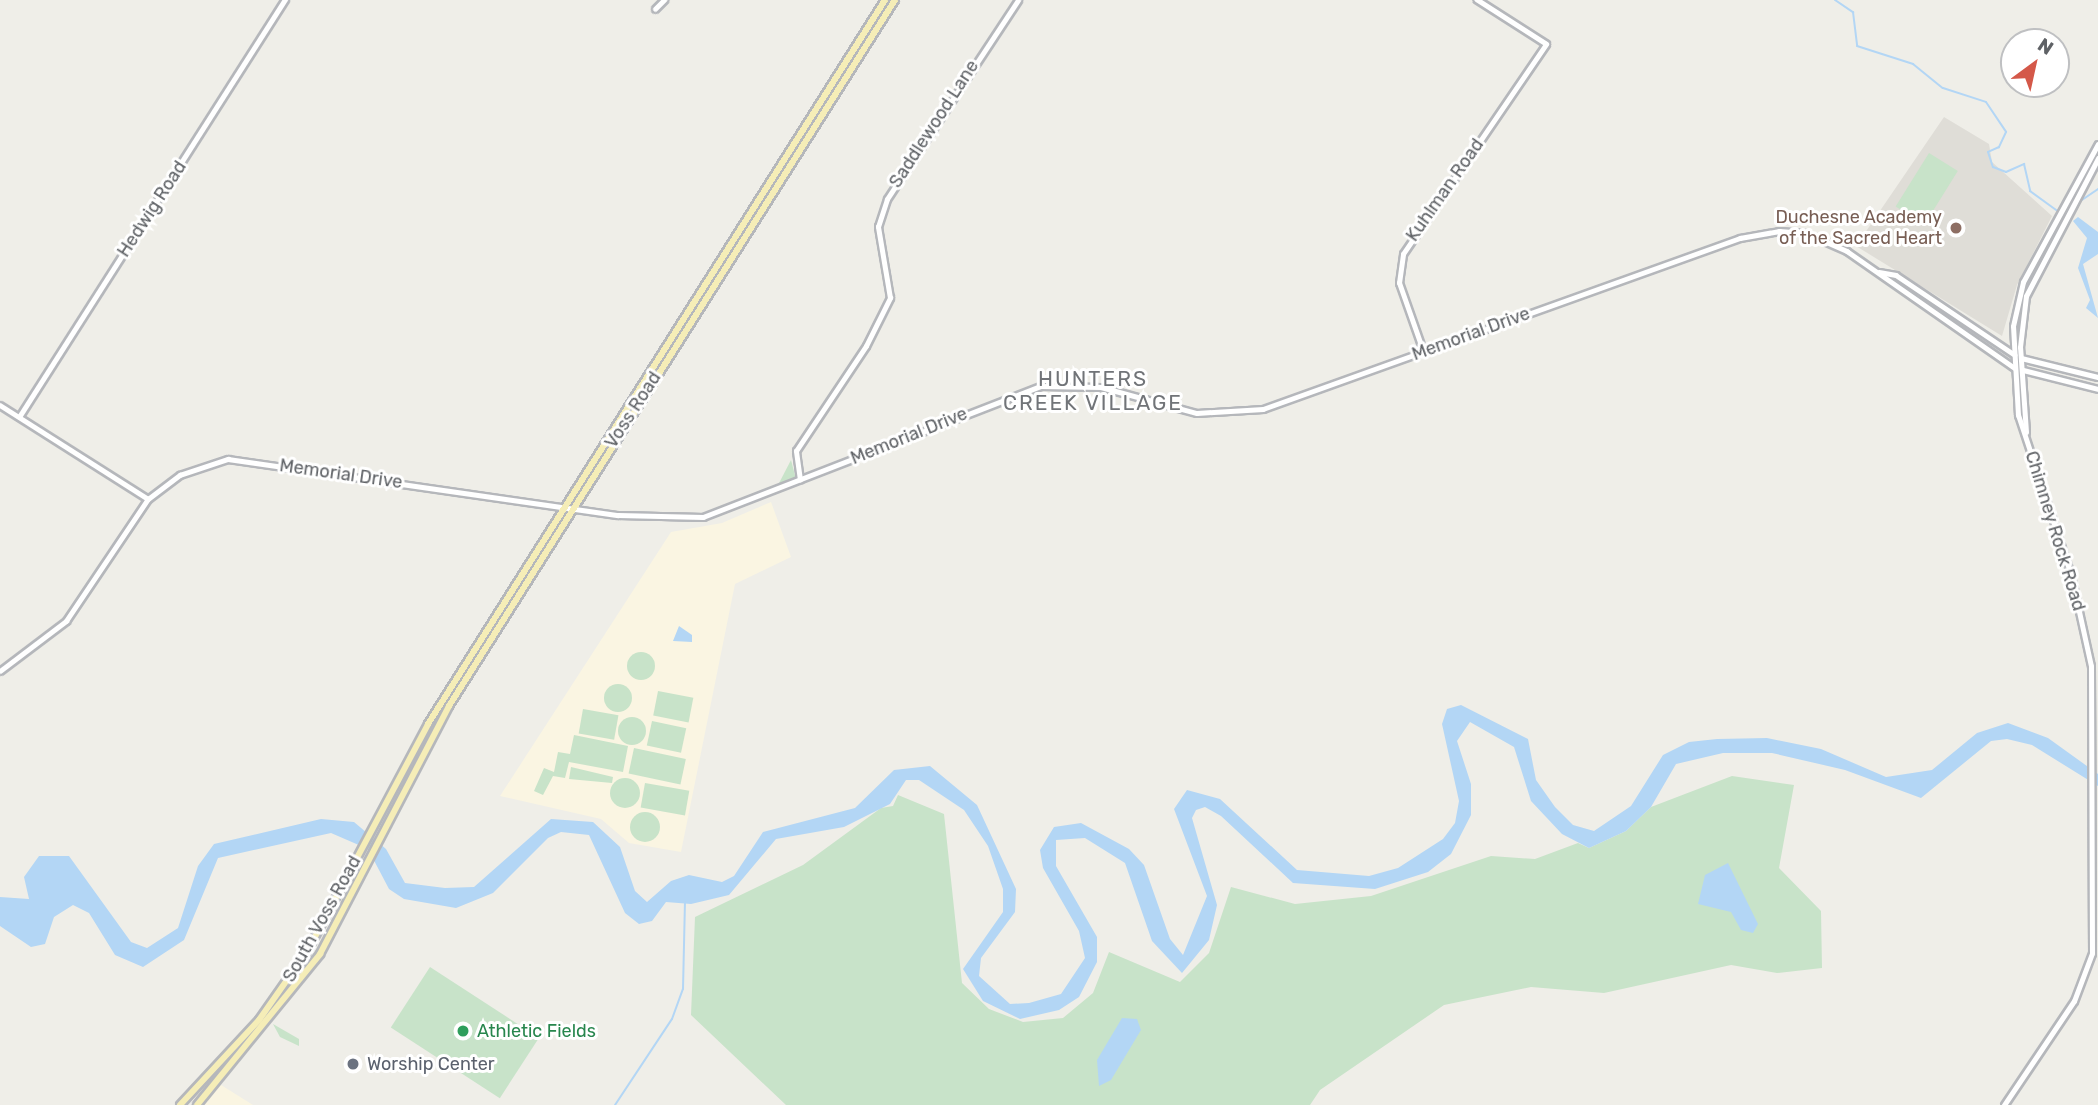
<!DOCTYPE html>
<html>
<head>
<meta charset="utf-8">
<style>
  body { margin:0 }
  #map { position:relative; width:2098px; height:1105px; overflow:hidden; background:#efeee8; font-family:Rubik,sans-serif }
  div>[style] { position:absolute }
  .commercial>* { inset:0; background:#faf5e2 }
  .education>* { inset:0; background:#dfddd7 }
  .green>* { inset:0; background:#c8e3c9; transform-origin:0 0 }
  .round { border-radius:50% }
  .water>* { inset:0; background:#b3d6f5 }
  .stream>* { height:2px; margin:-1px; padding:0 1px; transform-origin:1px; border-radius:1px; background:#b3d6f5 }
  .roads { filter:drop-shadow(2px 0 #b5b7bb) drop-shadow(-2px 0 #b5b7bb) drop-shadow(0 2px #b5b7bb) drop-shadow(0 -2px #b5b7bb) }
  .tertiary>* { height:4.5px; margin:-2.25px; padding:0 2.25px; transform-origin:2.25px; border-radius:2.25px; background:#fff }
  .secondary>* { height:5px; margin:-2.5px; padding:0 2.5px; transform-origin:2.5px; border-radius:2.5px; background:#fff }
  .primary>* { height:6px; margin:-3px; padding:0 3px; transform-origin:3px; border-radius:3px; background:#f5edb7 }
  .dots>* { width:19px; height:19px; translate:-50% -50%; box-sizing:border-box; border:4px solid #fff; border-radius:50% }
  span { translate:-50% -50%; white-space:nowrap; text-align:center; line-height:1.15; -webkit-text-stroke:6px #fff; paint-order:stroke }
  .street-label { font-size:18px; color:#5f6266 }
  .education-label { font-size:18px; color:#785e54 }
  .right { translate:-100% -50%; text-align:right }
  .leisure-label { font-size:18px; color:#27864d }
  .left { translate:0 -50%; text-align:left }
  .worship-label { font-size:18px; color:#5b616d }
  .quarter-label { font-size:21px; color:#717478; letter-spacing:2px }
  .north { position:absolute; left:2000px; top:28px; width:70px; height:70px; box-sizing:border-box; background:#fff; border:2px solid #bfc0c2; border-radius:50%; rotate:33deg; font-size:19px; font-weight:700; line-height:28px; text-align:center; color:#5f6266 }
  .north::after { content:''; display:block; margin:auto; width:24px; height:32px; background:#d45849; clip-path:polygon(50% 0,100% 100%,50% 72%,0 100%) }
</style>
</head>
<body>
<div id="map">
  <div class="commercial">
    <div style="clip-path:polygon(771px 502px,791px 557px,735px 584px,681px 852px,629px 843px,601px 819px,500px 796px,671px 532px,722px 523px)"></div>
    <div style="clip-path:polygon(221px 1085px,253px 1105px,203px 1105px)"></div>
  </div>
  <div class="education">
    <div style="clip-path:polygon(1944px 117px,1989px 144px,1992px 162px,2052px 216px,2017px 285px,2002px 336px,1856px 246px)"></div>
  </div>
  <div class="green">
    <div style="left:1929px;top:153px;width:34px;height:63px;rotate:32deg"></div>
    <div style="clip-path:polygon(791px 460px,796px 479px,777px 487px)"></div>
    <div class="round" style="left:627px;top:652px;width:28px;height:28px"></div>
    <div class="round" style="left:604px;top:684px;width:28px;height:28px"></div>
    <div style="left:658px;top:691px;width:36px;height:25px;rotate:11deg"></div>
    <div style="left:583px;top:709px;width:36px;height:25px;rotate:10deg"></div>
    <div class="round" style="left:618px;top:717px;width:28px;height:28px"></div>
    <div style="left:652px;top:721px;width:35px;height:25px;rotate:12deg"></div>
    <div style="clip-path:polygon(574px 735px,628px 746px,623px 772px,569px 762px,565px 778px,553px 776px,543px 795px,534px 791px,544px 768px,554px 772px,558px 752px,570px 754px)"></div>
    <div style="left:634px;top:748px;width:53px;height:26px;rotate:12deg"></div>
    <div style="clip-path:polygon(571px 767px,613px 777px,612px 783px,569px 779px)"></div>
    <div style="clip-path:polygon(1732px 776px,1794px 785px,1779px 868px,1821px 911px,1822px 968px,1777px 973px,1731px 965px,1604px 993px,1531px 987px,1444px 1005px,1320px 1090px,1310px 1105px,786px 1105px,691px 1015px,695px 917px,803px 865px,881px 808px,893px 806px,898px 795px,944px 814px,962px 983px,989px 1009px,1023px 1022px,1063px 1018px,1093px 993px,1109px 952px,1180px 982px,1209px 953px,1231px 887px,1295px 904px,1371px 896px,1491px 856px,1535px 859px,1578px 843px,1589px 848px,1626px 831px,1651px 807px)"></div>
    <div class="round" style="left:610px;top:778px;width:30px;height:30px"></div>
    <div style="left:645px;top:783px;width:45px;height:25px;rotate:10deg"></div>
    <div class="round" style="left:630px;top:812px;width:30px;height:30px"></div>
    <div style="left:430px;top:967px;width:130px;height:72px;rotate:33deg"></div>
    <div style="clip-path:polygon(273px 1024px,299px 1039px,299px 1046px,280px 1037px)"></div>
  </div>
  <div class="water">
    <div style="clip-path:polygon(2078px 217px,2098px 232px,2098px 254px,2083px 264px,2098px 318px,2086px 308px,2090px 300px,2078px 268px,2087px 238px,2073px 221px)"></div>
    <div style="clip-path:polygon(679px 626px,692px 635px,692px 642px,673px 641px)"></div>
    <div style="clip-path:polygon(1461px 705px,1528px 739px,1536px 780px,1555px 807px,1573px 825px,1594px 831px,1631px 806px,1663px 755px,1689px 742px,1717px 739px,1767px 738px,1821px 749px,1886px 777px,1932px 770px,1977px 733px,2008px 723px,2048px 738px,2098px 774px,2098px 786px,2032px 745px,2007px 739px,1991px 741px,1921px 798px,1845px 770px,1772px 753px,1723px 753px,1676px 764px,1651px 807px,1626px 831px,1589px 848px,1562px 834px,1531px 801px,1514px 747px,1470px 722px,1457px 741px,1471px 784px,1471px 815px,1451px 854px,1428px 872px,1375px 889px,1293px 883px,1221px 816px,1205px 807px,1196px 810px,1192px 818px,1217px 905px,1209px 940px,1182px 973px,1152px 941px,1125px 863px,1085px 838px,1056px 840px,1056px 866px,1097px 937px,1097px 962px,1079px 997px,1059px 1010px,1020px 1019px,983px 1001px,963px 969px,1003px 912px,1003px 889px,988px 846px,964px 810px,919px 780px,906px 780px,890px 804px,844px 827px,776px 839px,729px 895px,691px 904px,666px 902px,652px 921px,639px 924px,625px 913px,589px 835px,561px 832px,548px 838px,493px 893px,456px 908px,404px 899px,389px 889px,368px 849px,331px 833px,218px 858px,184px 940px,143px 967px,115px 955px,89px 913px,73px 905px,54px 917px,45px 944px,31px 947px,0 926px,0 897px,29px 899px,24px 877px,39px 856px,69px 856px,131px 942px,147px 948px,178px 928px,198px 866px,214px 844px,321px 819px,354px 822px,386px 849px,405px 883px,445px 888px,474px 887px,551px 819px,593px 822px,620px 847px,635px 891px,647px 902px,671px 881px,689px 875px,722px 882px,734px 876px,763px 832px,855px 808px,894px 770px,930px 766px,977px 805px,1016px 889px,1015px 912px,981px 958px,979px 976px,1010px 1004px,1029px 1003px,1061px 994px,1085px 958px,1079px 931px,1043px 868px,1040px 850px,1054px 827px,1081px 823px,1129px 849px,1144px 865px,1170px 939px,1183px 955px,1207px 896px,1174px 809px,1187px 790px,1220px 799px,1297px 870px,1369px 876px,1398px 868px,1443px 839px,1455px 823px,1459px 801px,1442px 724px,1447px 709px)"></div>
    <div style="clip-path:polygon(1728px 863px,1758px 924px,1753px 933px,1741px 930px,1731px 912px,1698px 904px,1705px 875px)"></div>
    <div style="clip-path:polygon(1122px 1018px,1137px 1019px,1141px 1030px,1111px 1080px,1099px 1086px,1097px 1060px)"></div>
  </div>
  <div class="stream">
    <div style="left:1835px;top:0;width:22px;rotate:34deg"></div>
    <div style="left:1853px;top:12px;width:34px;rotate:83deg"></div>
    <div style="left:1857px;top:46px;width:59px;rotate:17.8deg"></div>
    <div style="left:1913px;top:64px;width:38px;rotate:39deg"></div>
    <div style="left:1943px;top:88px;width:45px;rotate:18deg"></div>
    <div style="left:1986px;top:102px;width:36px;rotate:56deg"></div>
    <div style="left:2006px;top:132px;width:17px;rotate:115deg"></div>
    <div style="left:1999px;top:147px;width:12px;rotate:156deg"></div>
    <div style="left:1988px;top:152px;width:16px;rotate:72deg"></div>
    <div style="left:1993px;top:167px;width:14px;rotate:21deg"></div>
    <div style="left:2006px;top:172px;width:20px;rotate:-24deg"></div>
    <div style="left:2024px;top:164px;width:28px;rotate:77deg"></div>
    <div style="left:2030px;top:191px;width:34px;rotate:36deg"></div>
    <div style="left:2076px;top:204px;width:27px;rotate:-34deg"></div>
    <div style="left:615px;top:1105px;width:103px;rotate:-56.5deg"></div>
    <div style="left:672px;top:1019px;width:32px;rotate:-70deg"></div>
    <div style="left:683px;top:989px;width:87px;rotate:-88.7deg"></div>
  </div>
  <div class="roads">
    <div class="tertiary">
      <div style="left:655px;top:9px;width:13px;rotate:-45deg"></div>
      <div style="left:1879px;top:272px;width:17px;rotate:10deg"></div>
      <div style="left:1896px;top:275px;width:143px;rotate:33.9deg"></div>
      <div style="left:1423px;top:351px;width:72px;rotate:-109.4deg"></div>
      <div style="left:1399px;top:283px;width:29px;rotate:-82deg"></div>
      <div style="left:1403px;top:254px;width:254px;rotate:-55.7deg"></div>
      <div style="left:1546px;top:44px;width:82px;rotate:-147.5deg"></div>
      <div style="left:0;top:405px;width:175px;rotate:32.4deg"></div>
      <div style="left:19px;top:417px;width:495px;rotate:-57.5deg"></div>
      <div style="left:800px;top:480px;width:29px;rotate:-98deg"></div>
      <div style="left:796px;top:451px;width:126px;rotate:-56.3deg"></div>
      <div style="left:866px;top:346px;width:54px;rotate:-63.4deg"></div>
      <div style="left:890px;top:298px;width:72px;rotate:-99.6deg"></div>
      <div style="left:878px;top:227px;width:29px;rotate:-72deg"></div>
      <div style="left:887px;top:199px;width:238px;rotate:-56.6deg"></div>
      <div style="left:0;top:671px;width:83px;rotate:-37.1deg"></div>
      <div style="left:66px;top:621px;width:147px;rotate:-56.1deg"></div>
      <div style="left:148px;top:499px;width:40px;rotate:-37deg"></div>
      <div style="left:180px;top:475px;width:51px;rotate:-18.4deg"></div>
      <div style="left:228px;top:459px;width:394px;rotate:8.2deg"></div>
      <div style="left:618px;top:515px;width:85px;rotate:1.3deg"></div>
      <div style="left:703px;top:517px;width:362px;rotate:-21.2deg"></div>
      <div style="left:1041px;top:386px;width:60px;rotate:1deg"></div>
      <div style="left:1101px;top:387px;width:99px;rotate:15.2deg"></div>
      <div style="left:1197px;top:413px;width:66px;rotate:-3.5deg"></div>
      <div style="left:1263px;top:409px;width:507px;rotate:-19.72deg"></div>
      <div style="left:1740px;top:238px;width:40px;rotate:-10deg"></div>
      <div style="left:1779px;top:231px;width:27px;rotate:4deg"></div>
      <div style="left:1806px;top:233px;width:45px;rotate:23.7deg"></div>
      <div style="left:1847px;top:251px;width:205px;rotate:34.9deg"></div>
    </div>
    <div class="secondary">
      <div style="left:2021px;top:358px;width:79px;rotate:13.9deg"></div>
      <div style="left:2023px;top:370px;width:77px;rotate:14.2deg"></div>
      <div style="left:2026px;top:432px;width:85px;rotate:-94deg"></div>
      <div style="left:2020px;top:347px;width:51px;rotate:-83.3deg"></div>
      <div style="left:2026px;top:296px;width:156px;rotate:-62.4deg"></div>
      <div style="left:2004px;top:1105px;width:125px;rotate:-56.1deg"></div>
      <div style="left:2074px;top:1001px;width:51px;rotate:-69.4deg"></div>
      <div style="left:2092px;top:953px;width:287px;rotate:-90.2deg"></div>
      <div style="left:2091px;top:666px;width:93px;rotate:-102.4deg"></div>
      <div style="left:2071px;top:575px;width:169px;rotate:-108.3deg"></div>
      <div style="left:2018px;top:415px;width:89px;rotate:-93.2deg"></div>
      <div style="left:2013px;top:326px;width:45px;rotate:-77.2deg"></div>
      <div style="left:2023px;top:282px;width:157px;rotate:-61.5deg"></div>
    </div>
    <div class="primary">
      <div style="left:180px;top:1105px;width:116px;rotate:-47.1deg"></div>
      <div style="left:259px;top:1020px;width:85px;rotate:-55deg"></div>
      <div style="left:308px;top:950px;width:256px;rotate:-62deg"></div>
      <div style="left:428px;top:724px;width:856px;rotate:-57.74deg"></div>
      <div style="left:197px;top:1105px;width:195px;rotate:-50.8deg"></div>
      <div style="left:320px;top:954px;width:280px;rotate:-62.5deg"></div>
      <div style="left:449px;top:706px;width:835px;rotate:-57.72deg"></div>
    </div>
  </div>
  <div class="dots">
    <div style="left:1956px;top:228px;background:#8d6e63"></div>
    <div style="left:463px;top:1031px;background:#2e9e5b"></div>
    <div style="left:353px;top:1064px;background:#6b7280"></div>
  </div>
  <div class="street-label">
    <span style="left:934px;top:124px;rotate:-57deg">Saddlewood Lane</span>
    <span style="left:1445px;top:190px;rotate:-55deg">Kuhlman Road</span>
    <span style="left:152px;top:209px;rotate:-57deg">Hedwig Road</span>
    <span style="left:1471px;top:334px;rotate:-20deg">Memorial Drive</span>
    <span style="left:633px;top:410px;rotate:-57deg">Voss Road</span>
    <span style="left:909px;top:436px;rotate:-22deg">Memorial Drive</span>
    <span style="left:341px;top:474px;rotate:8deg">Memorial Drive</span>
    <span style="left:2055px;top:531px;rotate:73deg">Chimney Rock Road</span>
    <span style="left:322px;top:919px;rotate:-61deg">South Voss Road</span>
  </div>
  <div class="education-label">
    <span class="right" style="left:1942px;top:228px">Duchesne Academy<br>of the Sacred Heart</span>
  </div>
  <div class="leisure-label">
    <span class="left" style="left:477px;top:1031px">Athletic Fields</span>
  </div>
  <div class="worship-label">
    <span class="left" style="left:367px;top:1064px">Worship Center</span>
  </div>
  <div class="quarter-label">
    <span style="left:1093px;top:391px">HUNTERS<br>CREEK VILLAGE</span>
  </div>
  <div class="north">N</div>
</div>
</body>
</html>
